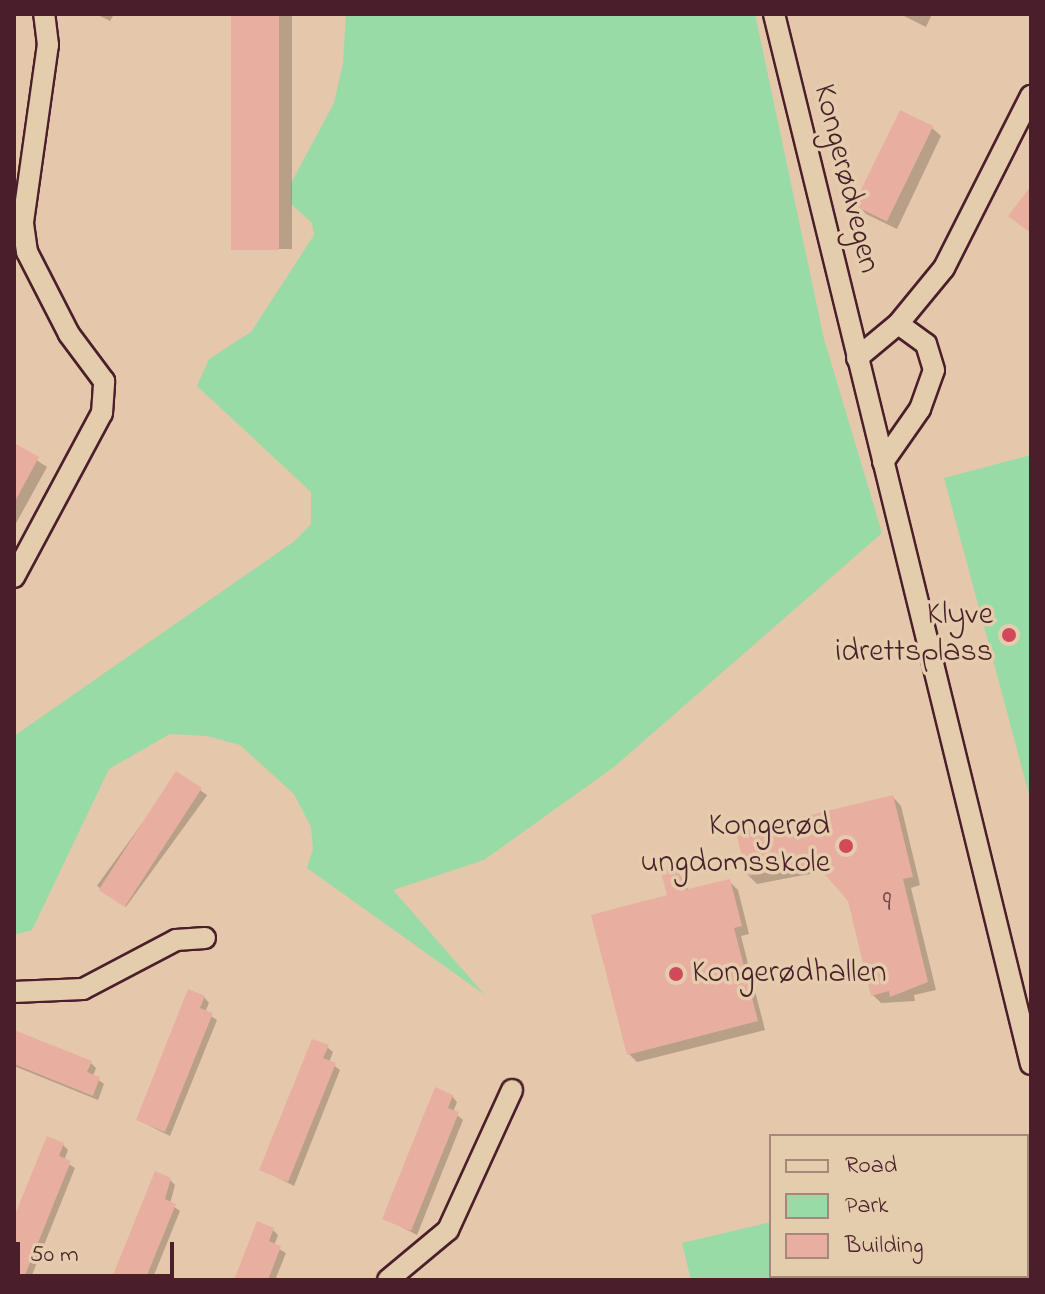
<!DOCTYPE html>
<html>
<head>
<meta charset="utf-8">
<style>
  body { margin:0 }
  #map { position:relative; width:1045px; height:1294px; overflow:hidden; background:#e5c7ab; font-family:"Indie Flower",sans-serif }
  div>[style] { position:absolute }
  .green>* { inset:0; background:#99dba6 }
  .shadow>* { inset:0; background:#0003; transform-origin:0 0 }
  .building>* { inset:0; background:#e8afa1; transform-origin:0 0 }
  .roads { filter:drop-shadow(2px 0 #4a1f2b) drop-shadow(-2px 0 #4a1f2b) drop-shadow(0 2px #4a1f2b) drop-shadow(0 -2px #4a1f2b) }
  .minor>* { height:20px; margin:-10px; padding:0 10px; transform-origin:10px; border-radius:10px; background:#e4cdad }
  .dots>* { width:22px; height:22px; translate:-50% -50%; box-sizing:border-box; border:4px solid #e4cdad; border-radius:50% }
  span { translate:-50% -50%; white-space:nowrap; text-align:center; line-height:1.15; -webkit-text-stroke:7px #e4cdad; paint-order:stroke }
  .number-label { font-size:28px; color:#724348 }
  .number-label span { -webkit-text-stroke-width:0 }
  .street-label { font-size:32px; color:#4a1f2b }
  .poi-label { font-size:32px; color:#4a1f2b }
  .right { translate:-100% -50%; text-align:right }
  .left { translate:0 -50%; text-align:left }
  .frame { position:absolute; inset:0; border:16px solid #4a1f2b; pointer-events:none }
  .legend { position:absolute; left:769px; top:1134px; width:260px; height:144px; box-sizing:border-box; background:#e4cdad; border:2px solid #a68779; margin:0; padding:10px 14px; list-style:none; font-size:24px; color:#4a1f2b }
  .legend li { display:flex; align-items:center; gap:16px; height:40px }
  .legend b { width:40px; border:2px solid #a68779 }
  .scale { position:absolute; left:16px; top:1242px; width:158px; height:36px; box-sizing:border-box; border:4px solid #4a1f2b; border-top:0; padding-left:10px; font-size:24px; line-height:28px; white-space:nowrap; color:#4a1f2b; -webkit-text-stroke:6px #e4cdad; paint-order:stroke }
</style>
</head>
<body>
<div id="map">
  <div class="green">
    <div style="clip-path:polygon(346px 14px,755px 14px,824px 339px,882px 533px,614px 767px,484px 860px,393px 890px,485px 995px,307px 868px,313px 849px,311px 827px,294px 794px,240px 745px,207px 736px,170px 734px,109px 769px,32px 930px,14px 935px,14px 736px,296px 540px,311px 524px,311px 492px,197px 386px,209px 359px,251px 332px,314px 235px,312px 223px,291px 204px,291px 183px,334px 103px,343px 63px)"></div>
    <div style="clip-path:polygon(1031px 455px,1031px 793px,1029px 794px,944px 478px)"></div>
    <div style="clip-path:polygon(771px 1222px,771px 1276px,820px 1280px,691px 1280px,682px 1243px)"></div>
  </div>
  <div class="shadow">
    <div style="clip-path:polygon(96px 14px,114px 14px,110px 21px)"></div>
    <div style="left:233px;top:14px;width:59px;height:235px"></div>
    <div style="clip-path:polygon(900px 14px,932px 14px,926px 27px)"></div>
    <div style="clip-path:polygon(932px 128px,941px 136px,897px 229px,866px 214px,858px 205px)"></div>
    <div style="clip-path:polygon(14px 445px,47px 467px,14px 527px)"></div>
    <div style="left:178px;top:774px;width:36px;height:138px;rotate:36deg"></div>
    <div style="clip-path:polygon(893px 797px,901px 806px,920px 885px,911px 888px,936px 990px,914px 995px,915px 1001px,881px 1003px,873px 995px,850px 900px,825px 871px,757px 884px,748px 875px)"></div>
    <div style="clip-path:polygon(677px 870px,689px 891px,729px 881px,738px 890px,749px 934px,741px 936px,765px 1030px,637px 1062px,629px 1054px)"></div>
    <div style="clip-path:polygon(204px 997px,209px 1003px,205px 1012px,217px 1020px,170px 1136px,138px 1120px)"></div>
    <div style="clip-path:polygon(14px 1032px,91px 1063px,96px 1068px,93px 1076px,104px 1084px,98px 1100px,14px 1066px)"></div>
    <div style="clip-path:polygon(327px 1047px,333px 1052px,329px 1062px,340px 1070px,294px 1186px,261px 1169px)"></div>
    <div style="clip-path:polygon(452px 1096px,457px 1102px,453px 1112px,463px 1120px,417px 1235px,384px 1218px)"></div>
    <div style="clip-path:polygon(63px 1145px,68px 1150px,64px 1161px,75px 1168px,30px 1280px,17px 1280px,14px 1222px)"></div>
    <div style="clip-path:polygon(170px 1180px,175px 1185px,170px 1204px,180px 1211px,152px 1280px,113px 1280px)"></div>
    <div style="clip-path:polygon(273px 1230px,278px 1235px,274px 1246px,286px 1253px,275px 1280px,236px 1280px)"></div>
  </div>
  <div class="building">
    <div style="left:231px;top:14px;width:48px;height:236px"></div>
    <div style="left:900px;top:110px;width:37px;height:106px;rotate:26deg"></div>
    <div style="clip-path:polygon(1031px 186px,1031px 233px,1008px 216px)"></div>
    <div style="clip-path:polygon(14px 443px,39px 457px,14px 503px)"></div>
    <div style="left:176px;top:771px;width:31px;height:142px;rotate:33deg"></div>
    <div style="clip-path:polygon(893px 795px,913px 877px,903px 879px,928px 982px,890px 997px,889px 991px,871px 996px,848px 901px,815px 863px,747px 876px,736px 833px)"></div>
    <div style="clip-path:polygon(678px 868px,684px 890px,730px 879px,742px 926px,734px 928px,758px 1021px,627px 1055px,591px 915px,667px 895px,661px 872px)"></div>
    <div style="clip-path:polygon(188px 989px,205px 996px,200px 1008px,213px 1013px,165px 1132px,136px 1120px)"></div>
    <div style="clip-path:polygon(14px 1030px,92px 1061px,87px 1072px,100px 1077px,93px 1096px,14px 1064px)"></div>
    <div style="clip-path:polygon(312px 1039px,329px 1045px,323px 1058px,336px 1063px,288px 1182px,259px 1170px)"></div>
    <div style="clip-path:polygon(435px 1087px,453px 1095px,448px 1108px,459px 1112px,411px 1231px,382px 1219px)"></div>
    <div style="clip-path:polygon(47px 1136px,64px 1143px,59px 1156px,71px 1161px,23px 1280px,14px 1280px,14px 1217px)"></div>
    <div style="clip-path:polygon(155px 1171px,171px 1178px,165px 1199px,176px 1204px,145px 1280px,111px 1280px)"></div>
    <div style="clip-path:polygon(257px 1221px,274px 1228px,269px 1241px,281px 1246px,268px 1280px,234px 1280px)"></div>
  </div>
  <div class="roads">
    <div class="minor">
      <div style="left:774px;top:14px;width:1081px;rotate:76.25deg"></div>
      <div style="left:857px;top:358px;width:53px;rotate:-39.7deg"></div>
      <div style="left:898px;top:324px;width:72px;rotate:-50.6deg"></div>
      <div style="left:944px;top:268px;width:193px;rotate:-63.2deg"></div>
      <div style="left:883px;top:462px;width:65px;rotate:-55.1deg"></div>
      <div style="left:920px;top:409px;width:41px;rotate:-70.3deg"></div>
      <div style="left:934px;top:370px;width:27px;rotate:-107deg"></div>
      <div style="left:926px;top:344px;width:34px;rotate:-144deg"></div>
      <div style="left:14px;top:577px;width:186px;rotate:-61.8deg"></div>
      <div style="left:102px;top:413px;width:32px;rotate:-86deg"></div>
      <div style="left:104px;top:381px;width:59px;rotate:-126.7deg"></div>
      <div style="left:69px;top:334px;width:92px;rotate:-117.1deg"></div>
      <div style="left:27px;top:252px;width:30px;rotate:-98deg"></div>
      <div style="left:23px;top:222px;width:179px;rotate:-82deg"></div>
      <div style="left:48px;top:45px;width:31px;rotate:-97deg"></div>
      <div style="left:14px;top:992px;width:69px;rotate:-2.5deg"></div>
      <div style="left:83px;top:989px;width:105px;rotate:-27.8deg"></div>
      <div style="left:176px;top:940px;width:29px;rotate:-4deg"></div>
      <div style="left:388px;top:1280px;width:78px;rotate:-39.8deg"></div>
      <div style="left:448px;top:1230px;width:154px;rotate:-65.4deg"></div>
    </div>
  </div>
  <div class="dots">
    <div style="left:1009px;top:635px;background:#d1495b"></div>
    <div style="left:846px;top:846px;background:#d1495b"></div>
    <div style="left:676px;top:974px;background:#d1495b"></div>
  </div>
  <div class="number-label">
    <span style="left:887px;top:904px">9</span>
  </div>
  <div class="street-label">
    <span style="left:845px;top:179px;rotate:76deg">Kongerødvegen</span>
  </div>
  <div class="poi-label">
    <span class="right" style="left:993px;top:635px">Klyve<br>idrettsplass</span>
    <span class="right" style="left:830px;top:846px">Kongerød<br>ungdomsskole</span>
    <span class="left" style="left:692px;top:974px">Kongerødhallen</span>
  </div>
  <div class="frame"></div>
  <ul class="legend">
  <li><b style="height:10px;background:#e4cdad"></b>Road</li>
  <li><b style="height:22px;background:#99dba6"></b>Park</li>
  <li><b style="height:22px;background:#e8afa1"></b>Building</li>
  </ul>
  <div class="scale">50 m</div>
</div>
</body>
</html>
